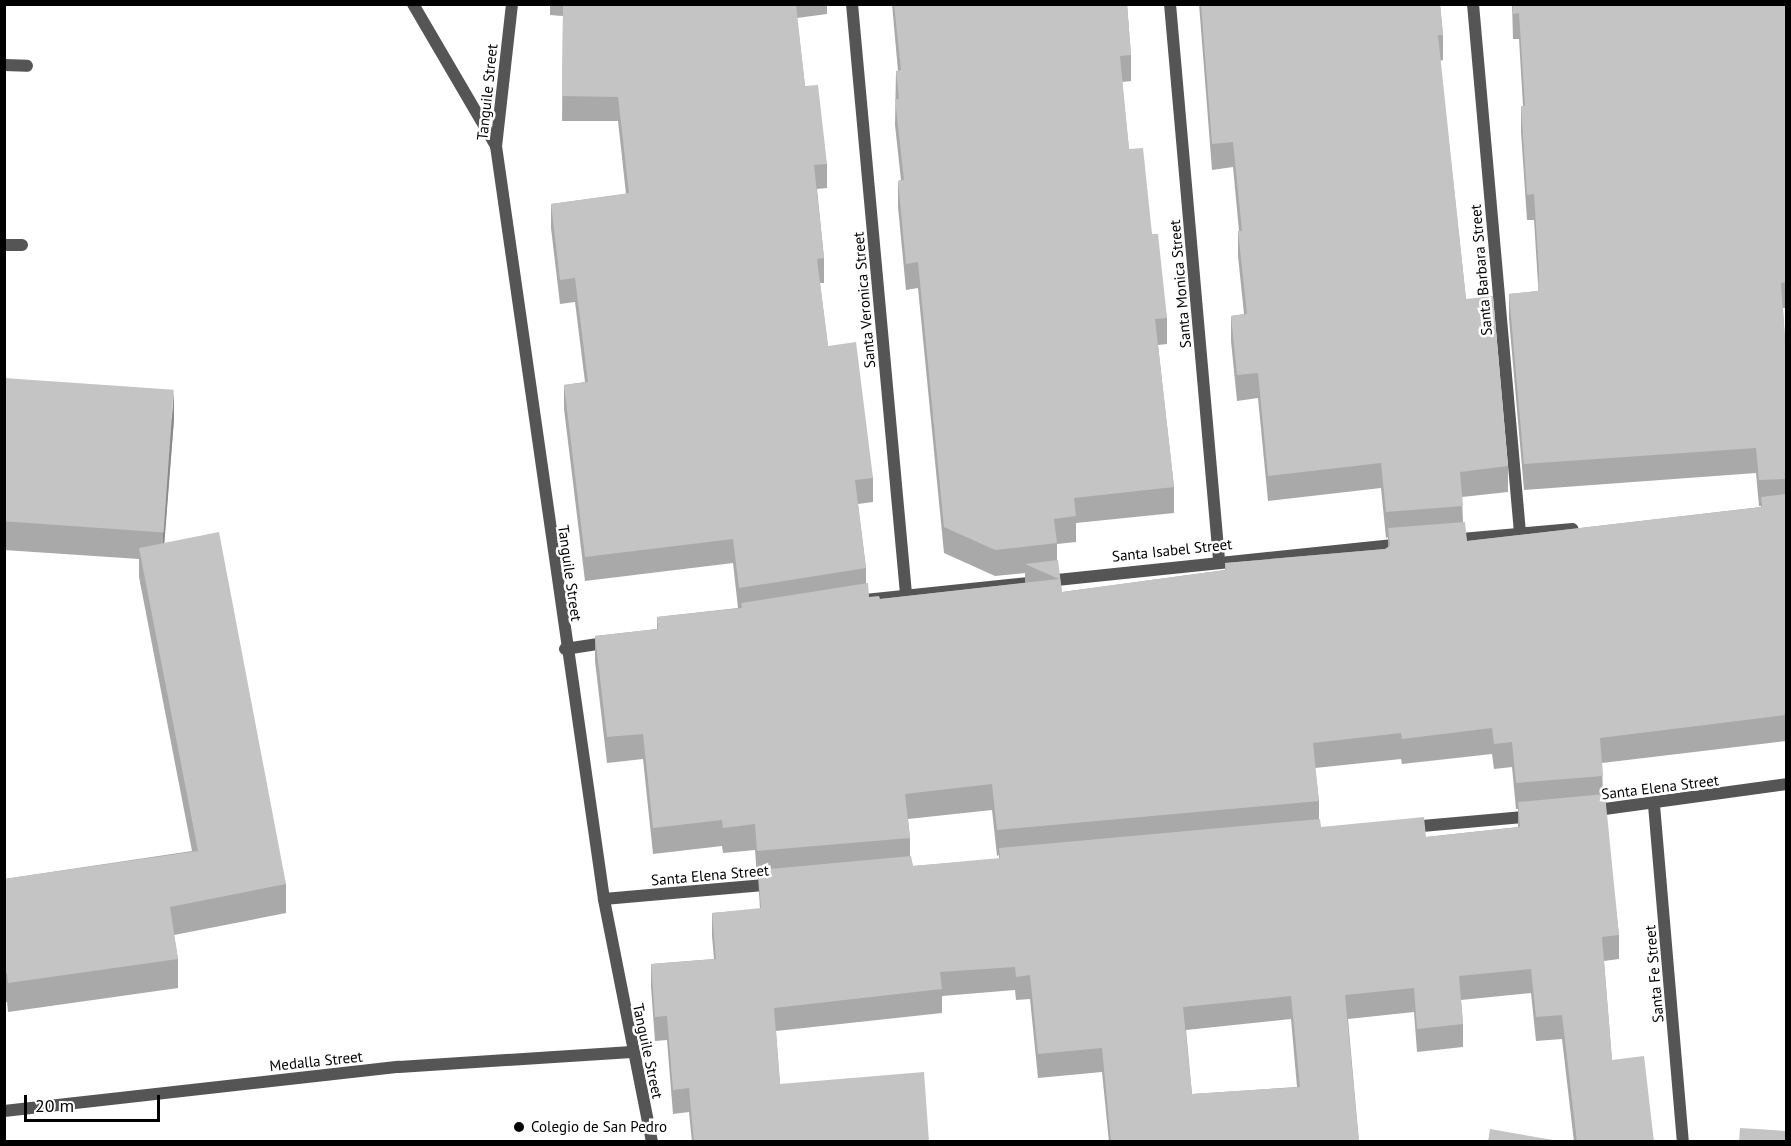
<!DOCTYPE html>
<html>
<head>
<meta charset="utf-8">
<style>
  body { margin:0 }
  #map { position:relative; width:1791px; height:1146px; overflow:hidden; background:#fff; font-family:"PT Sans",sans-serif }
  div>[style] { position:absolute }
  .minor>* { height:12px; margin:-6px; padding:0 6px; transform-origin:6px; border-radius:6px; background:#555 }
  .tertiary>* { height:12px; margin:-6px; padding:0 6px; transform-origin:6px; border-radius:6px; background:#555 }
  .wall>* { inset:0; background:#a9a9a9 }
  .shaded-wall>* { inset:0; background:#898989 }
  .building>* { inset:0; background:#c4c4c4; transform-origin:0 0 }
  .dots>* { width:16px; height:16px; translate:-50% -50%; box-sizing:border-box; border:3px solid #fff; border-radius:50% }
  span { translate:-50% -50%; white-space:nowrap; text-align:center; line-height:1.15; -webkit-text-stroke:5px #fff; paint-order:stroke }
  .street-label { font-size:15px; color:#000 }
  .poi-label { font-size:15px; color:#000 }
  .left { translate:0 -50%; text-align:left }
  .frame { position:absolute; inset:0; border:6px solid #000; pointer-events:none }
  .scale { position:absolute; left:24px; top:1095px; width:136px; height:27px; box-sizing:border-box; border:3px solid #000; border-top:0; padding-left:8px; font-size:18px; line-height:21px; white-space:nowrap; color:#000; -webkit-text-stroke:4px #fff; paint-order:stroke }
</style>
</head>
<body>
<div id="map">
  <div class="minor">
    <div style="left:413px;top:4px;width:164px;rotate:59.7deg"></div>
    <div style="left:512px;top:4px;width:143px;rotate:96.4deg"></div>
    <div style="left:496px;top:146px;width:761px;rotate:81.84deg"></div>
    <div style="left:852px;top:4px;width:592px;rotate:84.77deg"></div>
    <div style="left:1170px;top:4px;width:558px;rotate:84.96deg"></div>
    <div style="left:1473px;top:4px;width:531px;rotate:84.92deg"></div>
    <div style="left:4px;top:65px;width:23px;rotate:2deg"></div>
    <div style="left:4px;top:245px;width:18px"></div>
    <div style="left:1450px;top:540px;width:123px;rotate:-5.1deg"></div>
    <div style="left:865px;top:600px;width:541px;rotate:-5.94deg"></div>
    <div style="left:565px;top:649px;width:47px;rotate:-8.7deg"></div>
    <div style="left:1654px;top:805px;width:338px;rotate:85.1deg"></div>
  </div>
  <div class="tertiary">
    <div style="left:1590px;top:811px;width:198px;rotate:-7.8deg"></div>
    <div style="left:1411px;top:827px;width:123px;rotate:-5.1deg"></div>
    <div style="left:4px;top:1111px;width:397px;rotate:-6.4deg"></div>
    <div style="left:399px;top:1067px;width:233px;rotate:-3.7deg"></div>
    <div style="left:652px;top:1142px;width:248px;rotate:-101.2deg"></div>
    <div style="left:604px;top:899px;width:172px;rotate:-5deg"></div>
  </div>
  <div class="wall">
    <div style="clip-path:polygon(evenodd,550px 4px,827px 4px,827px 14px,797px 18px,805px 86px,827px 164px,827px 188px,817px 189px,824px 258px,824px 283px,820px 283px,828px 346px,873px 478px,873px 502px,858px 504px,866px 568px,866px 583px,869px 597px,880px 599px,1025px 583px,1025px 573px,995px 576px,944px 553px,918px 288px,906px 290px,898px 207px,898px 181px,901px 180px,895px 125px,896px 71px,898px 71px,892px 4px,1127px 4px,1131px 55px,1131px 81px,1122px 82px,1129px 149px,1152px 234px,1167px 318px,1167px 344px,1158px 345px,1174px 487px,1174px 513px,1076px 523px,1076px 542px,1057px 544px,1057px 560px,1062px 592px,1225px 570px,1225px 563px,1385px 549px,1388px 547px,1388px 537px,1386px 538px,1381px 488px,1268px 501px,1258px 398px,1237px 401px,1231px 341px,1231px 316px,1244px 314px,1238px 256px,1238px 231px,1239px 231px,1233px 167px,1212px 170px,1199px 4px,1440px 4px,1443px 35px,1443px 60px,1440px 61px,1466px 299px,1508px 466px,1508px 492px,1462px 497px,1463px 522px,1467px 541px,1761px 507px,1761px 506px,1759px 506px,1756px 473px,1524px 490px,1509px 319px,1509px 294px,1538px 291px,1538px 284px,1534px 220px,1527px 220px,1521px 132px,1521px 106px,1523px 106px,1519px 39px,1513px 39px,1512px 4px,1786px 4px,1786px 308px,1783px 308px,1786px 355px,1786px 741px,1602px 763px,1603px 794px,1619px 935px,1619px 959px,1604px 961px,1612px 1060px,1654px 1142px,1574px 1142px,1562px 1039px,1536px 1041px,1531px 993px,1461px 1000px,1463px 1024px,1463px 1047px,1417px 1052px,1414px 1012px,1348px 1019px,1359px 1142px,1109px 1142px,1102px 1072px,1038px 1078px,1030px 999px,1016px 1000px,1015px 990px,942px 996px,942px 1013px,776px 1031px,780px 1084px,929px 1142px,692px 1142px,689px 1112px,673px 1114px,667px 1040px,655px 1041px,651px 987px,651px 964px,714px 959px,712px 936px,712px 913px,760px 909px,758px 877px,757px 877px,755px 850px,723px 853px,722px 846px,653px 854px,643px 759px,607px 763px,595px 661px,595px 636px,657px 629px,657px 617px,738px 608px,733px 563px,585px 581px,564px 409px,564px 385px,585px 382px,575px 302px,560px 304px,551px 228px,551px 204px,626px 194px,618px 121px,562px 121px,563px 16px,550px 15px,550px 4px,1492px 754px,1494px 769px,1512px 767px,1516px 809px,1518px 809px,1518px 827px,1426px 837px,1321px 827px,1319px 819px,1319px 801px,1315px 768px,1401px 759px,1402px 764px,1492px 754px,550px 4px,992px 810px,997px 856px,999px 855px,999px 859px,913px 866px,910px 856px,910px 838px,908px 819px,992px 810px,550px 4px,1291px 1019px,1297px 1087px,1192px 1094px,1186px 1030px,1291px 1019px)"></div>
    <div style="clip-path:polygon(4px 378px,174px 419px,164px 543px,286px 884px,286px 913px,174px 935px,178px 959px,178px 988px,8px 1012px,7px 1002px,4px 1002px,4px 879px,192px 851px,139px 577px,139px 559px,4px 550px)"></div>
  </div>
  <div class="shaded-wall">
    <div style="clip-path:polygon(174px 390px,174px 419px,163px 561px,163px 532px)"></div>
  </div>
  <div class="building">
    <div style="clip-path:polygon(563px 4px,796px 4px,805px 86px,818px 85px,827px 164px,814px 165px,824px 258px,817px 259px,828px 346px,856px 342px,873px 478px,855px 480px,866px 568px,739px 588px,733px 539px,585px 557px,564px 385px,588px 382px,575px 278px,560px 280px,551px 204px,629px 193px,618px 97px,562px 96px)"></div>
    <div style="clip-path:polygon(894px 4px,1127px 4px,1131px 55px,1120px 56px,1129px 149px,1143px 148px,1152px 234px,1158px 234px,1167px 318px,1155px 319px,1174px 487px,1074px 498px,1076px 516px,1054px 519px,1057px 543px,995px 550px,944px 527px,918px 262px,906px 264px,898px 181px,904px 180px,895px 99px,899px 99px,896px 71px,901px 70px)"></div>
    <div style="clip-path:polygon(1201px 4px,1440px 4px,1443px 35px,1438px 35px,1466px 299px,1493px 296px,1508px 466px,1460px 472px,1463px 506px,1386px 512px,1381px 463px,1268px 476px,1258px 373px,1237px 375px,1231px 316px,1247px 314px,1238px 231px,1242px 231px,1233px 142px,1212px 144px)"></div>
    <div style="clip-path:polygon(1513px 4px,1786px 4px,1786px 282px,1781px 283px,1786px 355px,1786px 479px,1759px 480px,1756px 448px,1524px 464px,1509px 294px,1538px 291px,1539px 273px,1534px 194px,1527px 195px,1521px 106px,1525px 106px,1519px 13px,1513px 14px)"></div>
    <div style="left:4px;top:378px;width:170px;height:143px;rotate:4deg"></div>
    <div style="clip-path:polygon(1786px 494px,1786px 715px,1600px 738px,1603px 776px,1516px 783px,1512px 742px,1494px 744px,1492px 728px,1402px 739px,1401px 733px,1313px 743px,1319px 801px,997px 830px,992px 784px,905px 794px,910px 838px,757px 851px,755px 824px,723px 828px,722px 820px,653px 828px,643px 734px,607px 737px,595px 636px,658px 629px,657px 617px,742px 608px,741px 603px,868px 583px,869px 597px,879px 596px,880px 599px,1059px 579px,1025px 564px,1058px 560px,1062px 592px,1226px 570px,1225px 563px,1385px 549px,1390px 546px,1388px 528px,1465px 522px,1467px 541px,1762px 507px,1761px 497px)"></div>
    <div style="clip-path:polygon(219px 532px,286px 884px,170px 907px,178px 959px,8px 983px,7px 973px,4px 973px,4px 879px,198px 851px,139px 548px)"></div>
    <div style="clip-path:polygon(evenodd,1605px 794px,1619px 935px,1602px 937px,1612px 1060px,1644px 1056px,1654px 1142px,1577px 1142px,1562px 1015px,1536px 1017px,1531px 969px,1459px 976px,1463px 1024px,1417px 1029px,1414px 988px,1345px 995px,1359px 1142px,1111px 1142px,1102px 1048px,1038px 1054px,1030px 975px,1016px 977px,1015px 967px,940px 972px,942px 989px,774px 1008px,780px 1084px,924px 1072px,929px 1142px,694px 1142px,689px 1088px,673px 1090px,667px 1016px,655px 1017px,651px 964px,716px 959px,712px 913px,761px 908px,758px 870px,911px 856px,913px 866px,1000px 858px,999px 848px,1320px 819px,1321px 827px,1424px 817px,1426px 837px,1520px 827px,1518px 802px,1605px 794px,1291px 996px,1300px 1087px,1192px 1094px,1183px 1007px,1291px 996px)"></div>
    <div style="clip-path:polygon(1740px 1128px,1786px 1131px,1786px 1142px,1739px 1142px)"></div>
    <div style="clip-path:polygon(1490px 1129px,1565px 1142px,1488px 1142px)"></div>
  </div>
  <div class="dots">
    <div style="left:519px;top:1127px;background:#000"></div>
  </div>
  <div class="street-label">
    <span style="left:487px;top:92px;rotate:-84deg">Tanguile Street</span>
    <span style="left:1481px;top:270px;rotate:-95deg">Santa Barbara Street</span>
    <span style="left:1180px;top:284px;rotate:-95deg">Santa Monica Street</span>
    <span style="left:864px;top:300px;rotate:-95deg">Santa Veronica Street</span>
    <span style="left:1172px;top:550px;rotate:-6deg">Santa Isabel Street</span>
    <span style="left:570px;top:573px;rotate:82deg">Tanguile Street</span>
    <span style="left:1660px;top:787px;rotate:-7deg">Santa Elena Street</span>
    <span style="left:710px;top:875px;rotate:-5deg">Santa Elena Street</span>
    <span style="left:1654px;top:974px;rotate:-95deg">Santa Fe Street</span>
    <span style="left:648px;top:1051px;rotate:78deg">Tanguile Street</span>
    <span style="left:316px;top:1061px;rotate:-6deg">Medalla Street</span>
  </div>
  <div class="poi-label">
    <span class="left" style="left:531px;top:1127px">Colegio de San Pedro</span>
  </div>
  <div class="frame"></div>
  <div class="scale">20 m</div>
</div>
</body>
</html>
